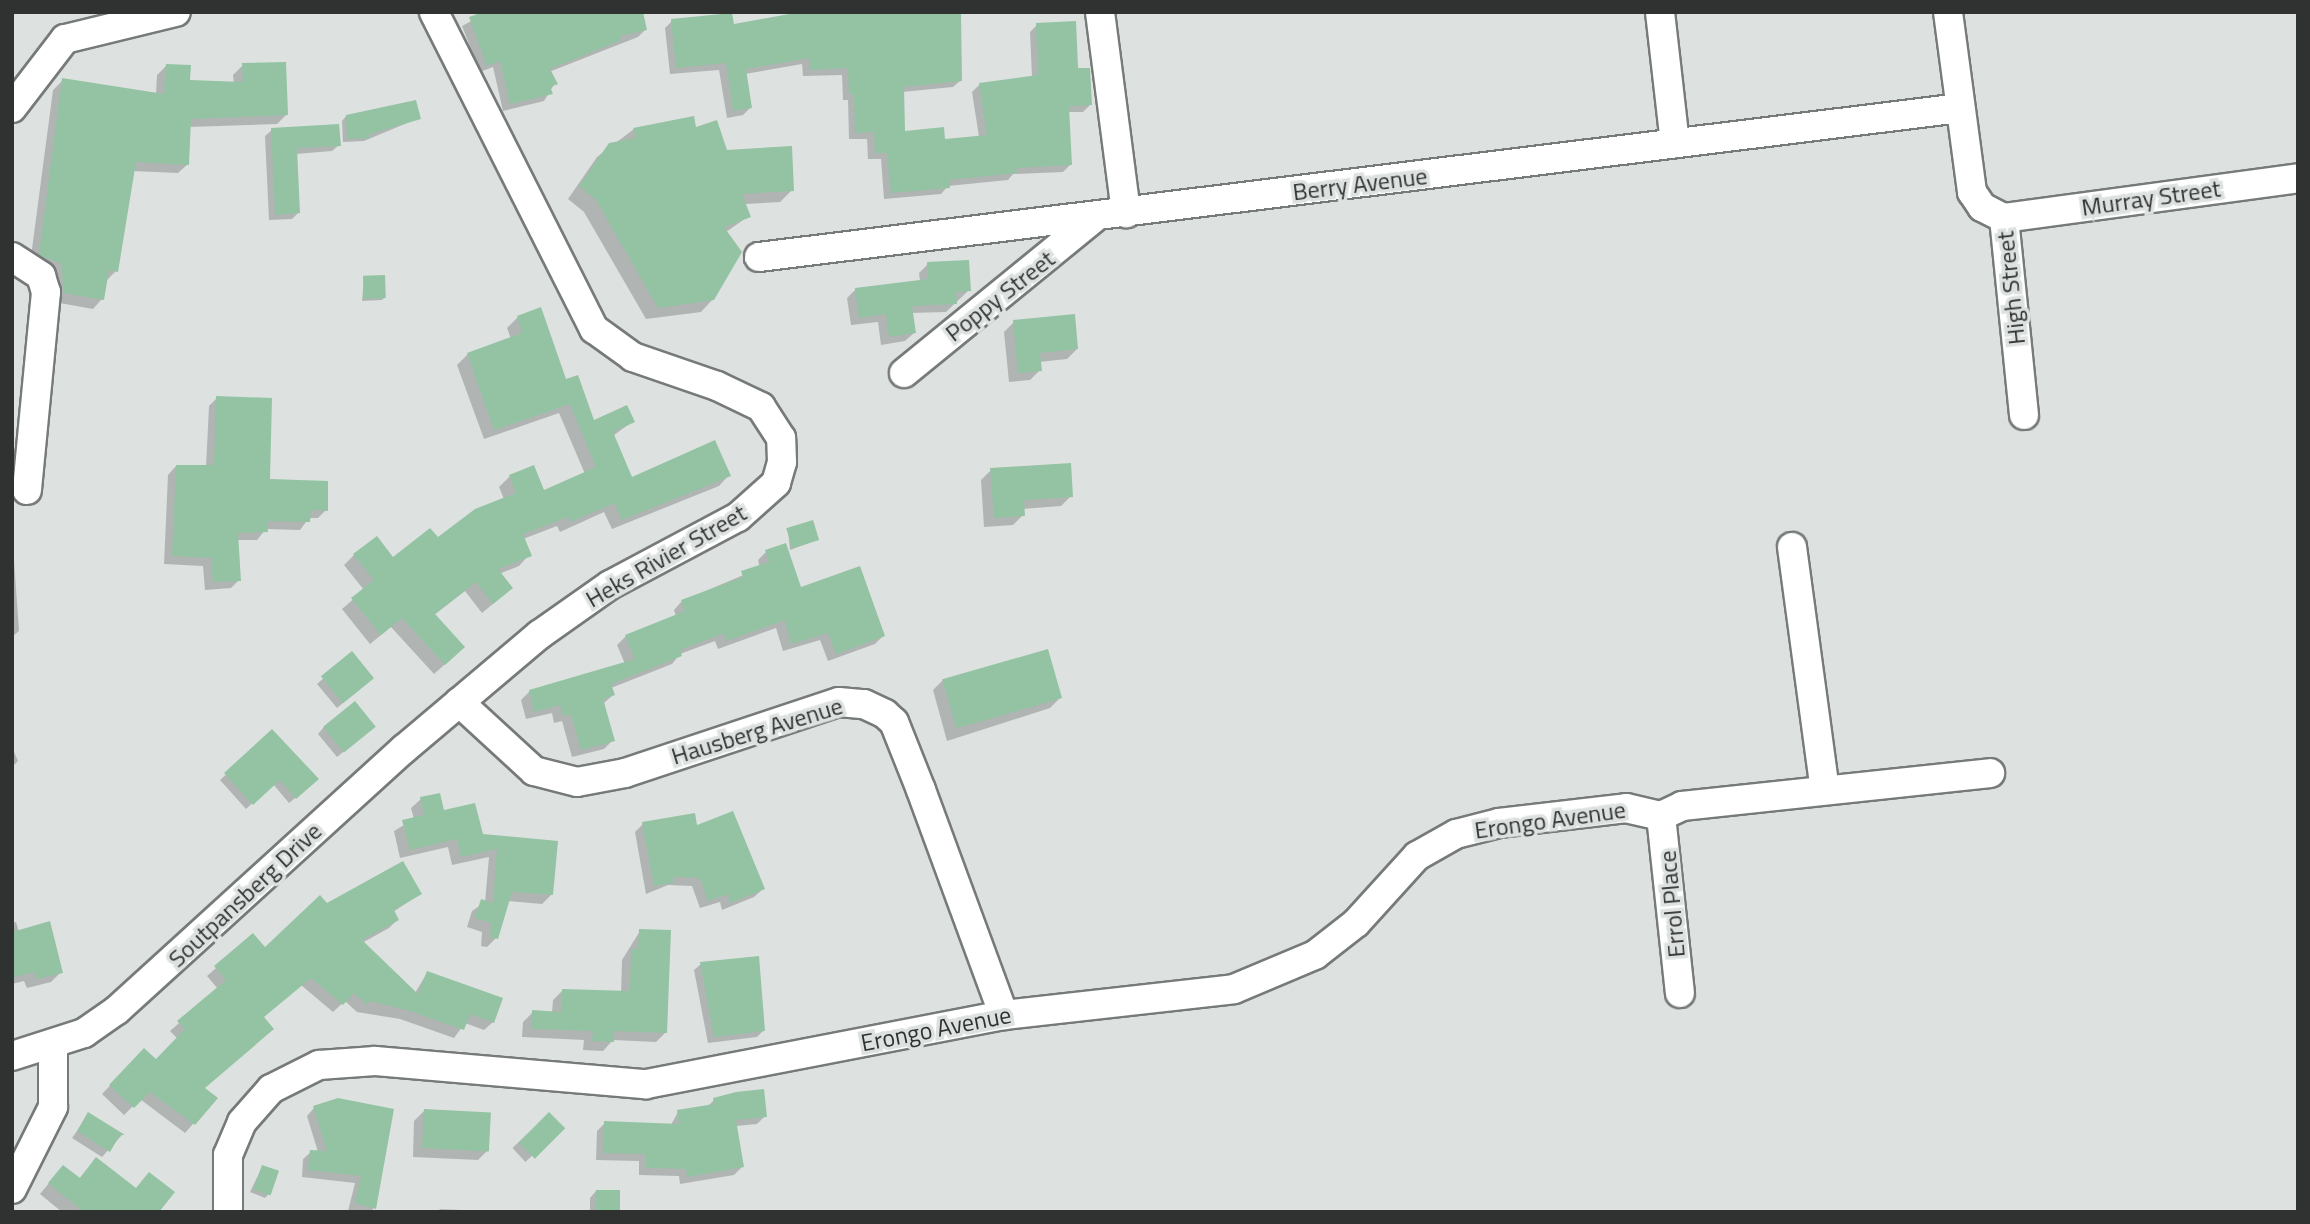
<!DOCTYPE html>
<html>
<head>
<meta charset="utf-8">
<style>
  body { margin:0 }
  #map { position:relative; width:2310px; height:1224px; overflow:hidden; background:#dde2e0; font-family:"Titillium Web",sans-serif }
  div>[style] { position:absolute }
  .shadow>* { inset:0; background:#0003; transform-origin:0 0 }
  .building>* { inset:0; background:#93c3a3; transform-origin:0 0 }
  .roads { filter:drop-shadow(2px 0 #767a79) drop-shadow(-2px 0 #767a79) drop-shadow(0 2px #767a79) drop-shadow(0 -2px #767a79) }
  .minor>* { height:28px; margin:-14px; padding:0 14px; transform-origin:14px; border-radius:14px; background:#fff }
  span { translate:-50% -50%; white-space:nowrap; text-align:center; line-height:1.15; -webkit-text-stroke:7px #dde2e0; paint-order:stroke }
  .street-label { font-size:24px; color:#303231 }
  .frame { position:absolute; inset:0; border:14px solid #303231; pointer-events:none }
</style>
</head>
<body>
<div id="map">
  <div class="shadow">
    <div style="clip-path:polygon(488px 12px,646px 29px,638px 37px,549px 72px,555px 83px,544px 101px,503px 111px,493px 67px,480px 72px,462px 26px)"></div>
    <div style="clip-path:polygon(672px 21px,733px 26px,961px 80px,953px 87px,902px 92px,904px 133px,943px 141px,979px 137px,972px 92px,979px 85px,1032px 77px,1030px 32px,1037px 25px,1077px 70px,1091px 104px,1083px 112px,1067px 112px,1070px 165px,1063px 172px,1013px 174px,1008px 180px,948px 186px,941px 194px,884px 199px,881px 159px,868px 159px,867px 139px,849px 139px,848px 100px,843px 100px,842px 75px,803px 76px,802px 64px,745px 74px,750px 108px,743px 115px,727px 118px,719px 70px,670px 74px,665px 28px)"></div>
    <div style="clip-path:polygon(243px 65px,286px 115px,277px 124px,189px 127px,188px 164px,178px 173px,132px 171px,116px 271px,107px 280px,102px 299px,93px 309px,54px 302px,30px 264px,53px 90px,63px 80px,156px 94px,157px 75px,166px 66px,189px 81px,234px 84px,233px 75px)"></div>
    <div style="clip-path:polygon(346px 116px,419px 118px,364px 141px,343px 142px,342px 121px)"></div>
    <div style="clip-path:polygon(634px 129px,695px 130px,792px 190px,780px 202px,745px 204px,749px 216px,726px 232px,713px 299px,701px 312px,646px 319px,584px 212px,568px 199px,597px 157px)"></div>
    <div style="clip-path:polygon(272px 130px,339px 145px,332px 151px,296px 154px,298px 213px,292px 219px,269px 220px,265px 136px)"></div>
    <div style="clip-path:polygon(928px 264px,969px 290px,946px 312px,911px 313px,914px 333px,905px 341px,881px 345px,878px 322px,851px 325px,847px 298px,856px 289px,920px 281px,919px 273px)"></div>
    <div style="clip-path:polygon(364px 278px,385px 297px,382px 300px,362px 301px)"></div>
    <div style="clip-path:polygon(540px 310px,565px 381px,593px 422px,633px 421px,613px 436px,631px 479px,729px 475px,719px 486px,612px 529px,604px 512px,560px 532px,557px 526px,523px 539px,529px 555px,519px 566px,499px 574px,511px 588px,500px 598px,482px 613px,465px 591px,434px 615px,453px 657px,434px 674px,391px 627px,370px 644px,342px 609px,364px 590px,344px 565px,354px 555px,393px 559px,438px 540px,504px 499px,499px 487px,510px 476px,543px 492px,585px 474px,559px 413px,484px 439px,457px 365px,468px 354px,511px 339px,507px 328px,517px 318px)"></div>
    <div style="clip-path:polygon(1014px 322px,1077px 349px,1067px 359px,1039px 362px,1040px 370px,1030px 380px,1009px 382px,1004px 332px)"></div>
    <div style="clip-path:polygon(217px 398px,268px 481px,326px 510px,318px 518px,309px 518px,300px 530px,266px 529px,257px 540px,237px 540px,239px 580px,231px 588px,205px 590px,203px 566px,164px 564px,168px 475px,176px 466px,206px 467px,209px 406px)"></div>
    <div style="clip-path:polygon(991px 470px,1071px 496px,1061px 506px,1022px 509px,1023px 515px,1013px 525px,984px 527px,981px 480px)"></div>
    <div style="clip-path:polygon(788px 530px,817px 540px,790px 550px)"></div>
    <div style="clip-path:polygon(12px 532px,19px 631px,12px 637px)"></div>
    <div style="clip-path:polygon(766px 552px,800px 590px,883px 636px,875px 644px,828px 661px,820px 640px,783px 651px,776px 628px,718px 649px,715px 641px,680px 654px,672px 664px,611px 688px,613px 695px,604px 703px,613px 740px,604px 749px,572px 757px,562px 721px,554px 723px,552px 713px,526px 719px,521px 700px,530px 691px,625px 664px,617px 645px,626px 636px,676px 616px,674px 610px,682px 601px,760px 568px,758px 560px)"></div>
    <div style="clip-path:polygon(351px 654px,366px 684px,337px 708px,317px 684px)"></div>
    <div style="clip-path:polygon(943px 680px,1060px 698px,1050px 708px,947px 741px,933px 690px)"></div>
    <div style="clip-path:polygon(324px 727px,367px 733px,337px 757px,318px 734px)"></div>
    <div style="clip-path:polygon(272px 732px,311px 785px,289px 803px,273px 784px,246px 809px,220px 780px)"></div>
    <div style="clip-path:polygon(12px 747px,18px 761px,12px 767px)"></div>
    <div style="clip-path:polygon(421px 799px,481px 836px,556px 843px,551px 895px,542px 904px,508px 901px,496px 938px,487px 947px,481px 946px,482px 932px,467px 927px,472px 911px,485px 902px,489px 857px,452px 865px,448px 847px,400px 858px,394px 831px,414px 819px,411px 808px)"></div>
    <div style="clip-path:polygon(643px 824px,696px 828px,763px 889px,754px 897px,722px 910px,720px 902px,700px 908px,692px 886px,668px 885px,646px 894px,635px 832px)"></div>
    <div style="clip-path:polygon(420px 894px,393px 912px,397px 920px,389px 928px,362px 943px,415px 993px,427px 973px,493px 1022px,484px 1030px,465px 1023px,454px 1038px,400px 1019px,357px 1012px,345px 1001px,333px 1012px,301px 985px,262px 1018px,203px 1088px,215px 1099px,185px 1133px,140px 1099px,124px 1115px,102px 1094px,144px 1050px,156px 1061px,177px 1038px,170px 1031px,218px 989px,207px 976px,216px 968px,265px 950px,327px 905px)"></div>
    <div style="clip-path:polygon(16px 922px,19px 932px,61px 972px,51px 982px,27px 988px,24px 981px,12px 984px,12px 923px)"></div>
    <div style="clip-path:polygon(640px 931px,665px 1033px,656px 1042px,613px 1040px,603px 1051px,583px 1050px,584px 1040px,522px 1037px,523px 1022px,533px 1012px,552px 1013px,553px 1000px,563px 990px,621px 993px,622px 960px)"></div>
    <div style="clip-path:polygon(701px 964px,763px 1031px,757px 1037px,708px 1043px,694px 970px)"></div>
    <div style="clip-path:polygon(338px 1100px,374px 1208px,370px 1212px,348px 1211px,355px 1183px,302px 1177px,303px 1159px,311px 1152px,318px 1152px,307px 1116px,314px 1108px)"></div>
    <div style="clip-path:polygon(714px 1100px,765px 1116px,757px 1124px,736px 1126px,742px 1167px,734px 1175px,680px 1184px,679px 1176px,639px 1175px,639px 1161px,596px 1160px,597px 1131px,605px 1123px,671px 1125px,678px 1112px,707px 1107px)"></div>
    <div style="clip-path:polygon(424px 1111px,488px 1150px,478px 1160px,413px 1157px,414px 1121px)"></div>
    <div style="clip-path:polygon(89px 1114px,122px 1135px,102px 1157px,72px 1138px)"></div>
    <div style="left:549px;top:1114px;width:19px;height:50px;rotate:47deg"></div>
    <div style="clip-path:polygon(262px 1167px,268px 1195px,265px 1198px,250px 1192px)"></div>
    <div style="clip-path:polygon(87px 1169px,157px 1212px,62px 1212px,40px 1194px,54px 1177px,79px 1179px)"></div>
    <div style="clip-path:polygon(596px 1191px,617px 1212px,590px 1212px,590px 1198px)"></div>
    <div style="clip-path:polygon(440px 1209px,462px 1210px,462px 1212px,437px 1212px)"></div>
  </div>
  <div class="building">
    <div style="clip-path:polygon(483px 12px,643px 12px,647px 30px,620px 36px,621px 40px,550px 69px,558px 84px,550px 87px,553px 94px,510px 104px,500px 61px,487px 66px,469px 17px)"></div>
    <div style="clip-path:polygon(800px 12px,961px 12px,962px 81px,904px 87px,905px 131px,944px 127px,945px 139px,987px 135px,979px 83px,1038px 75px,1036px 23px,1076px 21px,1078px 68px,1090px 68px,1092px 105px,1069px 106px,1072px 165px,1016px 168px,1017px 173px,949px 180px,950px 188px,891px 193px,887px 153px,875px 153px,874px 132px,855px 133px,854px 94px,849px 94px,848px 68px,809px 70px,809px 58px,746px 69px,752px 108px,733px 111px,726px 63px,676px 68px,671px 19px,732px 13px,734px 24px)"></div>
    <div style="clip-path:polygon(286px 62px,288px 115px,191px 119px,189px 165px,136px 162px,118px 272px,109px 270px,104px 300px,63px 293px,62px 264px,39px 255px,62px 78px,164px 94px,166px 64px,191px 65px,190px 80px,243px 82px,242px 63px)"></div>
    <div style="clip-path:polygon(416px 100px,421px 119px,370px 134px,370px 138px,347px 139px,346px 115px)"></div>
    <div style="clip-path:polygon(694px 116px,696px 127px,717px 120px,727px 150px,792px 146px,794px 191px,742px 194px,751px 217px,724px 227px,742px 252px,714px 300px,658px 308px,596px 200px,579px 186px,609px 143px,636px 138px,633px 128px)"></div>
    <div style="clip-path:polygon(339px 124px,341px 146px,297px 148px,300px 213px,275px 215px,271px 128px)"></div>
    <div style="clip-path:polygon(969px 260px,971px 291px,956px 292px,957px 304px,912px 306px,916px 333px,889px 337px,886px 314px,859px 318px,855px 288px,928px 279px,927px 262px)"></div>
    <div style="left:385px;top:275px;width:23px;height:22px;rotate:88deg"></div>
    <div style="clip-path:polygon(541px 307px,566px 379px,578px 375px,594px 420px,627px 405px,635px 422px,613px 432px,632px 477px,715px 440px,731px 476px,622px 520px,615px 503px,570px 522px,568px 517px,523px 534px,532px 556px,498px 569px,513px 588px,493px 604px,476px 582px,435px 614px,465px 647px,445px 665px,402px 618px,381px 635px,351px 598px,374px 580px,353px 554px,377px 536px,393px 557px,430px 528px,438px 537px,475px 509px,516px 493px,509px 475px,534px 465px,544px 490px,596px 467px,570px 404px,494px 430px,467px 353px,522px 333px,517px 316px)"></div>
    <div style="clip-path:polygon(1075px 314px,1078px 349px,1040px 353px,1042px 371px,1018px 373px,1013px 320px)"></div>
    <div style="clip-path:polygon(216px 396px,272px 398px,270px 479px,328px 481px,328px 511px,311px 510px,310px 522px,267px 521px,268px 532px,238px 533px,241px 581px,213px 582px,211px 558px,172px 556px,176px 465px,214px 465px)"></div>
    <div style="clip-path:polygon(1071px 463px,1073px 497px,1024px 500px,1025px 516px,994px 518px,990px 468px)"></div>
    <div style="left:813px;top:520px;width:21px;height:28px;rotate:73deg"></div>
    <div style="clip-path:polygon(786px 543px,801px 587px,860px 566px,885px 636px,836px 654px,828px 633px,791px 644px,785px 620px,726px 641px,724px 633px,680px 650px,682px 656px,611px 684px,615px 695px,603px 699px,615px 741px,581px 750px,571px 714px,563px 716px,560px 705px,534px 712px,529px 690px,635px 659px,625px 635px,685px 611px,681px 600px,743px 577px,741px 571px,769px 562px,765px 550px)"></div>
    <div style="left:1048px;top:649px;width:51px;height:110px;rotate:74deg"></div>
    <div style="left:352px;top:651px;width:35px;height:40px;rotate:51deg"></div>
    <div style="left:355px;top:701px;width:33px;height:41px;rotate:51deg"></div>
    <div style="clip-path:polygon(272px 729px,319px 779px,296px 799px,280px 780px,253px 805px,224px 773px)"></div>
    <div style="clip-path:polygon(440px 793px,444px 810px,475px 803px,483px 834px,558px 841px,553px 895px,512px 892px,498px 939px,490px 937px,491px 923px,475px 918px,481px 899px,493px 903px,497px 849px,461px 857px,457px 839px,410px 850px,402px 820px,424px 815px,420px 797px)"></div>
    <div style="clip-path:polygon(733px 811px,765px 889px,730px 903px,728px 894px,708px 901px,700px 878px,673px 877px,673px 883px,654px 886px,642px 822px,695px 813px,697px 825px)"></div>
    <div style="clip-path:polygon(403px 861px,422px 894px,394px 910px,399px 920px,362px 940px,418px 994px,427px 971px,503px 998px,494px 1023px,470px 1014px,464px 1030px,410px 1011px,370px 1001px,367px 1005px,354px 993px,343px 1005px,311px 978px,264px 1017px,274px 1029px,205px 1088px,218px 1098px,195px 1125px,150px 1092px,134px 1108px,109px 1085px,144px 1048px,156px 1059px,185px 1029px,177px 1021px,226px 980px,214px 966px,253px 933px,265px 947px,320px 895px,327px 903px)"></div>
    <div style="clip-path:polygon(50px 921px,63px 973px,36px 979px,34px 972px,12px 978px,12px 932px)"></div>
    <div style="clip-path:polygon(639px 929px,671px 930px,667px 1033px,614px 1031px,614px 1042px,592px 1041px,593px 1031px,531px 1029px,532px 1010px,561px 1012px,562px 989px,630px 991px,631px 949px,638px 949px)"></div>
    <div style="clip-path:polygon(759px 956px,765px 1031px,714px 1037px,700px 962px)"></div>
    <div style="clip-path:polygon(764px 1089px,767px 1117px,736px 1120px,744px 1167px,687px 1177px,686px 1169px,646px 1168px,646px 1154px,603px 1153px,604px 1121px,679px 1124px,677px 1110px,714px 1104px,713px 1098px,736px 1092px)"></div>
    <div style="clip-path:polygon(338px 1098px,394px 1109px,376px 1209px,355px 1203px,361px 1176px,308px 1170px,310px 1150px,327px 1151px,313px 1106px)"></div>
    <div style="left:424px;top:1109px;width:67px;height:39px;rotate:3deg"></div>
    <div style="clip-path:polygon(88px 1112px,125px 1135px,120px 1135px,110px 1152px,77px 1131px)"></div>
    <div style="left:549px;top:1112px;width:23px;height:43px;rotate:45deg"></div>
    <div style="clip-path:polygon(96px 1157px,136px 1188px,149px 1172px,175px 1192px,159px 1212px,84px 1212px,48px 1183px,63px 1165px,80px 1178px)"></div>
    <div style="left:262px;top:1165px;width:18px;height:26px;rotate:19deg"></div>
    <div style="left:596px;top:1190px;width:24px;height:22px"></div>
  </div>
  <div class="roads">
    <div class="minor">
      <div style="left:1100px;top:12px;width:203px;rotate:82.6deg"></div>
      <div style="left:1660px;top:12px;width:132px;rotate:83.5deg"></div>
      <div style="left:1948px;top:12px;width:182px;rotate:82.4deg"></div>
      <div style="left:1972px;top:192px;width:18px;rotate:56deg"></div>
      <div style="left:1982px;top:207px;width:25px;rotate:27deg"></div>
      <div style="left:2004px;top:218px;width:198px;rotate:84.2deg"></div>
      <div style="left:12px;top:108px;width:87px;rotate:-52.5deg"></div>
      <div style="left:65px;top:39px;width:114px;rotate:-13.7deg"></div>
      <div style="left:2004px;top:218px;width:297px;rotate:-7.7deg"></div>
      <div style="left:12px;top:257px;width:35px;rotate:33deg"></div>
      <div style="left:41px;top:276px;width:17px;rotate:73deg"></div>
      <div style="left:46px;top:292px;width:199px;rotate:95.5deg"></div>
      <div style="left:759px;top:257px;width:1210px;rotate:-7.07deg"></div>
      <div style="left:904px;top:373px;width:245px;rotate:-39.2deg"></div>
      <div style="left:1792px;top:547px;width:245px;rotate:82.3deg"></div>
      <div style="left:459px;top:702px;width:102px;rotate:42.6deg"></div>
      <div style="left:534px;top:771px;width:44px;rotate:14.3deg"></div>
      <div style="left:577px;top:782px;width:49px;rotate:-10.6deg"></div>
      <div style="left:625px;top:773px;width:225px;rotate:-18.4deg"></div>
      <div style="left:839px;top:702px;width:25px;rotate:5deg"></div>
      <div style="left:864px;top:704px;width:23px;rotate:25deg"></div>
      <div style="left:885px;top:714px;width:12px;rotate:42deg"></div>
      <div style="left:894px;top:722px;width:73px;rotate:68.3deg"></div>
      <div style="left:921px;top:790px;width:240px;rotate:69.8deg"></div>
      <div style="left:1661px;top:816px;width:23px;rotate:-25deg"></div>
      <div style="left:1682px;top:806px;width:310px;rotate:-6.1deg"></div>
      <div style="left:1661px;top:816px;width:178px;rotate:83.9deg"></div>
      <div style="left:12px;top:1056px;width:76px;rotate:-17.7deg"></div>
      <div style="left:84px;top:1033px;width:40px;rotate:-34.9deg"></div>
      <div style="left:117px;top:1010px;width:388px;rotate:-42.3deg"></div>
      <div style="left:404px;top:749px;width:177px;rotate:-40.2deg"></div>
      <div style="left:539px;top:635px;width:87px;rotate:-35.2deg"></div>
      <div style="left:610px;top:585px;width:145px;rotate:-28deg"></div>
      <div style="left:738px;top:517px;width:51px;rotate:-41.8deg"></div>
      <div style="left:776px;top:483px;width:22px;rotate:-74deg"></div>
      <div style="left:782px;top:462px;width:24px;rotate:-92deg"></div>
      <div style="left:781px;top:438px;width:37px;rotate:-123deg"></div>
      <div style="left:761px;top:407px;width:49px;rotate:-154.5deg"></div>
      <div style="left:717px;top:386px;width:89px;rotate:-161deg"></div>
      <div style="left:633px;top:357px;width:48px;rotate:-144.3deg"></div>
      <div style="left:594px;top:329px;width:355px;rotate:-116.8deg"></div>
      <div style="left:12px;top:1189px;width:92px;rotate:-63.4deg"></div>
      <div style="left:53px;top:1107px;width:62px;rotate:-90deg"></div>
      <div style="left:228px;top:1212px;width:57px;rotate:-90deg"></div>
      <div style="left:228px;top:1155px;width:36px;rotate:-67deg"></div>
      <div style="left:242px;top:1122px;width:44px;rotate:-48.7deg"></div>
      <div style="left:271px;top:1089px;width:54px;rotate:-26.6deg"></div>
      <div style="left:319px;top:1065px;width:56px;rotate:-4.1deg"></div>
      <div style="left:375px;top:1061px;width:272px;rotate:4.9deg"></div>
      <div style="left:646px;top:1084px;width:365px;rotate:-10.9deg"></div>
      <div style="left:1004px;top:1015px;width:231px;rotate:-6.4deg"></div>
      <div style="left:1234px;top:989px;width:88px;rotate:-22.8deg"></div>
      <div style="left:1315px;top:955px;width:52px;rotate:-38deg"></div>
      <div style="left:1356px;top:923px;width:91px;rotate:-47.7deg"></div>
      <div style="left:1417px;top:856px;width:45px;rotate:-29.4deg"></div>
      <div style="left:1456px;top:834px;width:44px;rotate:-14.3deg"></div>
      <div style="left:1499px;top:823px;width:128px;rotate:-6.7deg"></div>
      <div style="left:1626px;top:808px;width:36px;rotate:13deg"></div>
    </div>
  </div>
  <div class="street-label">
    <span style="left:1360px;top:184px;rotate:-7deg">Berry Avenue</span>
    <span style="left:2151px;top:198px;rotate:-8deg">Murray Street</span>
    <span style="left:2011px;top:288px;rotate:-96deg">High Street</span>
    <span style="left:1000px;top:296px;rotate:-38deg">Poppy Street</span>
    <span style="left:666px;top:556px;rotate:-30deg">Heks Rivier Street</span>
    <span style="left:757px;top:731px;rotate:-17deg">Hausberg Avenue</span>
    <span style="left:1550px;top:820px;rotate:-8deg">Erongo Avenue</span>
    <span style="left:245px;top:895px;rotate:-43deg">Soutpansberg Drive</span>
    <span style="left:1672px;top:904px;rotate:-95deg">Errol Place</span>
    <span style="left:936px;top:1029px;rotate:-11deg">Erongo Avenue</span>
  </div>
  <div class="frame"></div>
</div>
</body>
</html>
